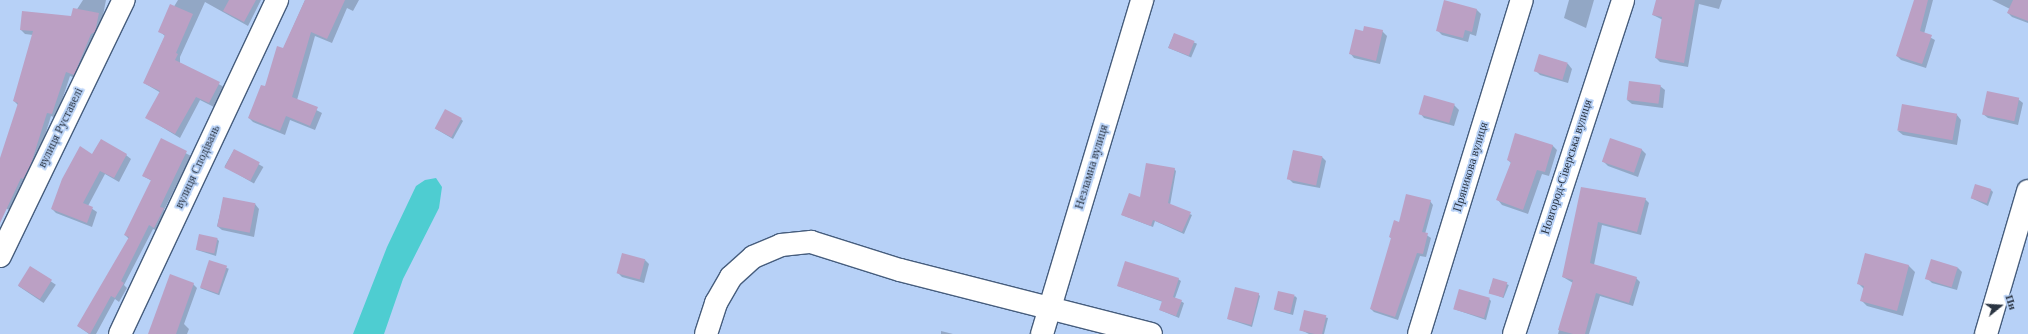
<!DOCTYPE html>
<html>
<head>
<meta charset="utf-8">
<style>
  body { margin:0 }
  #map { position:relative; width:2028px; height:334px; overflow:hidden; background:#b7d1f7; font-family:Georgia,serif }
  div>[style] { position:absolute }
  .water>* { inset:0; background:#4ecdd1 }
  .shadow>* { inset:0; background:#0003; transform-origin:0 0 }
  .building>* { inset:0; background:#bba0c4; transform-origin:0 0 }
  .roads { filter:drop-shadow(1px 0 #465d7d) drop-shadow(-1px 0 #465d7d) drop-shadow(0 1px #465d7d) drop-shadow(0 -1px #465d7d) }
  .minor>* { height:22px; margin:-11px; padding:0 11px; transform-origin:11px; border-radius:11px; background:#fff }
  span { translate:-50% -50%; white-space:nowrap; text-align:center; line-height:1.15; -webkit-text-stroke:3.5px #b7d1f7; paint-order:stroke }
  .street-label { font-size:12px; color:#2a3442 }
  .north { position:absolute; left:1980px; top:286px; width:40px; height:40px; -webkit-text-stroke:3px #b7d1f7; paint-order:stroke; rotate:72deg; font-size:11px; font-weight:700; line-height:16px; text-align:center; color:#2a3442 }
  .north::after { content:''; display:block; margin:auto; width:14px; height:18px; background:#2a3442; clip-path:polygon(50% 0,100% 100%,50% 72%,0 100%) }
</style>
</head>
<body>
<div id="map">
  <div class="water">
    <div style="clip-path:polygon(436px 178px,442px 187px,439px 208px,403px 279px,384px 334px,353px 334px,387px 247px,416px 186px,425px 180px)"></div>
  </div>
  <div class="shadow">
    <div style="clip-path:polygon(83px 0,106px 0,99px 36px,78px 79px,70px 76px,56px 118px,51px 116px,35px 168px,12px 211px,0 206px,0 168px,19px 106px,14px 101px,33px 35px,25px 34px,21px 30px,72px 17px)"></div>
    <div style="clip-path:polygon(178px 0,261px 0,248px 26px,205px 2px,180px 57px,180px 63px,224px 87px,214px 107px,200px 100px,180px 138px,147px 118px,161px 93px,144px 83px,165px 36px,159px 31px)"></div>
    <div style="clip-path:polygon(305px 0,359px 0,353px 11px,347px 8px,332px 43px,315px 36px,297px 100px,322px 113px,315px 130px,290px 120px,285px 135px,253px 122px,249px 118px,266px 88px)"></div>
    <div style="clip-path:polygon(1569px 0,1594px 0,1586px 28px,1564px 18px)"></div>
    <div style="clip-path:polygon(1657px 0,1722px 0,1719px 9px,1699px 4px,1688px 67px,1660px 62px,1656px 58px,1663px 20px,1653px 15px)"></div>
    <div style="clip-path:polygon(1915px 0,1933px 0,1924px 34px,1935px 40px,1926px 68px,1901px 60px,1897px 56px)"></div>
    <div style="clip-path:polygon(1992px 0,2028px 0,2028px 23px,2012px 17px,2008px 13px,2010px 9px)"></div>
    <div style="clip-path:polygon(1445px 2px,1477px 10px,1481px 14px,1476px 36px,1470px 34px,1468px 42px,1442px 35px,1438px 31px)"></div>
    <div style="clip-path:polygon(1382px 31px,1387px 36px,1380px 64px,1354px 58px,1350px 53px,1364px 32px)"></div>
    <div style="left:1174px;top:34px;width:25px;height:15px;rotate:23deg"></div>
    <div style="clip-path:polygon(1540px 56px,1568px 64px,1572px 69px,1568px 83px,1540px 75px,1535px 70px)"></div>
    <div style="clip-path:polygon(1660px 86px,1665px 90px,1663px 108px,1632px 104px,1627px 100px)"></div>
    <div style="clip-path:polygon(2018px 99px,2023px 103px,2018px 125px,1988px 118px,1983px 114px)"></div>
    <div style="clip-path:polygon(1454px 105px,1459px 110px,1454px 126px,1424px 118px,1420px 113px)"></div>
    <div style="clip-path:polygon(1957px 115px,1961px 120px,1957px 145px,1903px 135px,1898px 131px)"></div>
    <div style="clip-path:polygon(461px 119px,463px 121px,453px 139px,436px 129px)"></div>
    <div style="clip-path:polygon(161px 140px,191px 156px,164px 210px,167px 213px,158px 231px,153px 229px,124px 285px,127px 288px,119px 302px,115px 299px,96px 334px,89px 334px,78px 326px,129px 239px,125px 235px,152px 181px,143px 176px)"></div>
    <div style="clip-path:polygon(1552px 145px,1557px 150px,1549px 176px,1542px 174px,1528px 214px,1502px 205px,1498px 200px,1511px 163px,1508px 160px)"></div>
    <div style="clip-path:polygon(1641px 149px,1646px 154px,1638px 177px,1608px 166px,1604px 162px)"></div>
    <div style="left:234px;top:150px;width:34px;height:19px;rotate:30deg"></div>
    <div style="clip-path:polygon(93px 155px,126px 155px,131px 159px,119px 182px,105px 174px,88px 206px,97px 212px,92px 227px,56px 213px,52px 209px)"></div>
    <div style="clip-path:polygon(1321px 156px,1326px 161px,1320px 188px,1293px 183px,1288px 178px)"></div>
    <div style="clip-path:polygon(1174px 169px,1176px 171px,1170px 205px,1192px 215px,1184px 234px,1155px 221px,1153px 227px,1122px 215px)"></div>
    <div style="clip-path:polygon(1582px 188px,1645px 199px,1649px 203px,1641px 235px,1602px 225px,1594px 265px,1636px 278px,1640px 282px,1633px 306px,1600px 296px,1589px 334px,1558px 334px,1573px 283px,1563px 277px)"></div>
    <div style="clip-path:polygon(1991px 190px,1993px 192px,1988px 206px,1971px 198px)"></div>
    <div style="clip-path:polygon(224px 198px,255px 204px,259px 209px,254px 237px,222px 230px,217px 226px)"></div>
    <div style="clip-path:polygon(1430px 201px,1433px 205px,1425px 234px,1431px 238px,1426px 257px,1420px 256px,1398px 320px,1374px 312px,1371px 309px,1392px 239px,1390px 237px,1399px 223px)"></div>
    <div style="clip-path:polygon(217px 239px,219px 241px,216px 256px,197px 250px)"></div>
    <div style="clip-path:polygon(1866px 254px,1909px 266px,1915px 272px,1903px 316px,1867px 306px,1861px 300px,1864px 289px,1858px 283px)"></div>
    <div style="clip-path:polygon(645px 260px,649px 264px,644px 283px,622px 277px,618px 273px)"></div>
    <div style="left:210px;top:262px;width:20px;height:28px;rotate:20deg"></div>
    <div style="left:31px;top:268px;width:30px;height:22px;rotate:34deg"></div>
    <div style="clip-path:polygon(1958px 268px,1962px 272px,1957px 290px,1932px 283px,1927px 278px)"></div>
    <div style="clip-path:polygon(1178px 279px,1181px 281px,1175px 298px,1184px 303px,1179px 318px,1160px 310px,1163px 302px,1118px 286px)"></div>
    <div style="left:1494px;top:279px;width:16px;height:14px;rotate:22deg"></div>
    <div style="clip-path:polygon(193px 284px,197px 288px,184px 324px,189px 329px,187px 334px,152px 334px)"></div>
    <div style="clip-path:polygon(1258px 294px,1260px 296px,1252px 327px,1228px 319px)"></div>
    <div style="clip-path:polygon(1295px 296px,1297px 298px,1293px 315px,1275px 310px)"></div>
    <div style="clip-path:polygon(1489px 299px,1491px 301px,1486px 320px,1454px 309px)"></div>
    <div style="clip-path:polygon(1305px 311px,1328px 318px,1324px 334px,1309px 334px,1301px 330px)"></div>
    <div style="clip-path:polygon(941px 331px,953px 334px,941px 334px)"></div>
  </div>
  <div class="building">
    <div style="clip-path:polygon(229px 0,256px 0,244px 22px,223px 11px)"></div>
    <div style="clip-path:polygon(305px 0,345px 0,327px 39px,311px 32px,292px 97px,318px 107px,310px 126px,286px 116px,280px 131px,248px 118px,261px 85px,265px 86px,277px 46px,283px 48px)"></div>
    <div style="clip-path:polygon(1444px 0,1477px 9px,1472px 32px,1465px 30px,1463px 38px,1436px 31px)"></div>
    <div style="clip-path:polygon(1656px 0,1695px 0,1684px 63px,1655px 58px,1662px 17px,1652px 15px)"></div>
    <div style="clip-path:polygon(1914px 0,1928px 0,1920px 31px,1932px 35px,1922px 64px,1896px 56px)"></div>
    <div style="clip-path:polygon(2013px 0,2028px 0,2028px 21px,2007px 13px)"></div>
    <div style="clip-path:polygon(170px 4px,193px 14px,176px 53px,178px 54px,175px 60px,220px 82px,209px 103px,196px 97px,175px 134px,145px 118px,160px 91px,143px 83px,165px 35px,158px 32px)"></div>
    <div style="clip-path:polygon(73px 8px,99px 13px,95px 32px,91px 34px,74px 75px,66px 72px,52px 114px,47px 113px,31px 164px,23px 179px,21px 178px,0 223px,0 158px,18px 103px,13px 101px,33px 31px,20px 30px,22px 11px,71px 16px)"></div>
    <div style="clip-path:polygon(1364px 26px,1383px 30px,1376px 61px,1349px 54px,1355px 29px,1363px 31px)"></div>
    <div style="left:1174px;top:33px;width:22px;height:16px;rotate:21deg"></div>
    <div style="left:1539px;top:54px;width:30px;height:18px;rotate:17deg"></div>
    <div style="left:1629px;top:81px;width:32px;height:19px;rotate:7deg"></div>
    <div style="left:1987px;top:91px;width:33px;height:24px;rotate:12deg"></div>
    <div style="left:1424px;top:95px;width:32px;height:20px;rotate:16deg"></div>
    <div style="left:1902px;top:104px;width:56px;height:27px;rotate:10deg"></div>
    <div style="left:445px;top:109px;width:19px;height:22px;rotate:28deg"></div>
    <div style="clip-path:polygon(1515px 133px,1553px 145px,1545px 172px,1537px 170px,1523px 210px,1496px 200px,1511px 162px,1507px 160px)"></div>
    <div style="clip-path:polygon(161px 138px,187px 151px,160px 207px,164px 208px,154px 228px,149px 225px,121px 281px,124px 283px,115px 298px,111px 296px,90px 334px,77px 326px,129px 237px,124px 235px,151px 180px,142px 176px)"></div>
    <div style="left:1610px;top:138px;width:34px;height:25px;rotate:19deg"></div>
    <div style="clip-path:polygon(101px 139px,127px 154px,114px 178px,100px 171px,83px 203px,93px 207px,87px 223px,51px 209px,62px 179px,80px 146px,92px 154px)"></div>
    <div style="left:234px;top:149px;width:29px;height:21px;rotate:27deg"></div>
    <div style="left:1293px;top:150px;width:30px;height:30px;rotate:12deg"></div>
    <div style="clip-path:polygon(1146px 163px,1175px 168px,1168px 203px,1191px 212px,1182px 232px,1153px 220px,1151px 226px,1121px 215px,1129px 193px,1140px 197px)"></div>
    <div style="left:1975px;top:184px;width:17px;height:15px;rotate:17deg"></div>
    <div style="clip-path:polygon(1581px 187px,1646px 198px,1637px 232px,1598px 222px,1590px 263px,1637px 277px,1629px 303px,1596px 293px,1585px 334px,1573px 334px,1558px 330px,1573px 280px,1562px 277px)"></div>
    <div style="clip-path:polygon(1406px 194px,1431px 200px,1422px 232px,1428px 233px,1423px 254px,1417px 253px,1395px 317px,1370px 309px,1391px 238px,1389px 237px,1394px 220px,1399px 222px)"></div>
    <div style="left:223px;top:197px;width:33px;height:30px;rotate:11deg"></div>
    <div style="left:199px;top:234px;width:19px;height:16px;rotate:12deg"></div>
    <div style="left:622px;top:253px;width:24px;height:21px;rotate:15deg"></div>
    <div style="clip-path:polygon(1865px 253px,1909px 265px,1897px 311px,1860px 301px,1864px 286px,1857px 284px)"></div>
    <div style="left:1931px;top:259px;width:28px;height:21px;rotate:17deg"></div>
    <div style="left:209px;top:260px;width:19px;height:29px;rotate:18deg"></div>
    <div style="clip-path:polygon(1125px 261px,1179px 278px,1173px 297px,1182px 300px,1176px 316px,1159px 310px,1162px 301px,1117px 286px)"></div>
    <div style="left:30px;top:266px;width:26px;height:23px;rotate:32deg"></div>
    <div style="clip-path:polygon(170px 274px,194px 283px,176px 334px,148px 334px)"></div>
    <div style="left:1493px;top:278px;width:15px;height:16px;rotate:16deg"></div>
    <div style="left:1235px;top:287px;width:25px;height:33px;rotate:14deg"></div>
    <div style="left:1459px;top:289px;width:32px;height:21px;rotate:16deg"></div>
    <div style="left:1278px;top:291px;width:17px;height:19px;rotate:13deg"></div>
    <div style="left:1304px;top:310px;width:23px;height:21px;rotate:13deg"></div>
  </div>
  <div class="roads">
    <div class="minor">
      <div style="left:0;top:256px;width:284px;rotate:-64.2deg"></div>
      <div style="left:120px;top:334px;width:369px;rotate:-64.8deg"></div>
      <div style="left:706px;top:334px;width:33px;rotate:-72deg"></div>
      <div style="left:716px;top:303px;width:30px;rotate:-60deg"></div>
      <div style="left:731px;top:277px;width:30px;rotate:-42deg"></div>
      <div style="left:753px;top:257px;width:30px;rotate:-23deg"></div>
      <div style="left:781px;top:245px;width:30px;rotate:-6deg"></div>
      <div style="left:811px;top:242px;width:93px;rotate:17.5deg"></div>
      <div style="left:900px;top:270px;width:259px;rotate:14.3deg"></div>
      <div style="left:1042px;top:334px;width:349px;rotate:-73.3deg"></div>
      <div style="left:1419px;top:334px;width:350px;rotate:-72.9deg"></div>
      <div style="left:1514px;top:334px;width:351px;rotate:-71.9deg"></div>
      <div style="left:1986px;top:334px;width:149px;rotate:-73.6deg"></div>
    </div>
  </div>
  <div class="street-label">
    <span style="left:61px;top:128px;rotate:-64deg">вулиця Руставелі</span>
    <span style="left:198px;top:167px;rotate:-65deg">вулиця Сподівань</span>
    <span style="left:1092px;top:167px;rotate:-73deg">Незламна вулиця</span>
    <span style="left:1471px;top:167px;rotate:-73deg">Пряникова вулиця</span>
    <span style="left:1567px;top:167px;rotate:-72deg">Новгород-Сіверська вулиця</span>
  </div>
  <div class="north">Пн</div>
</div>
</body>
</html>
